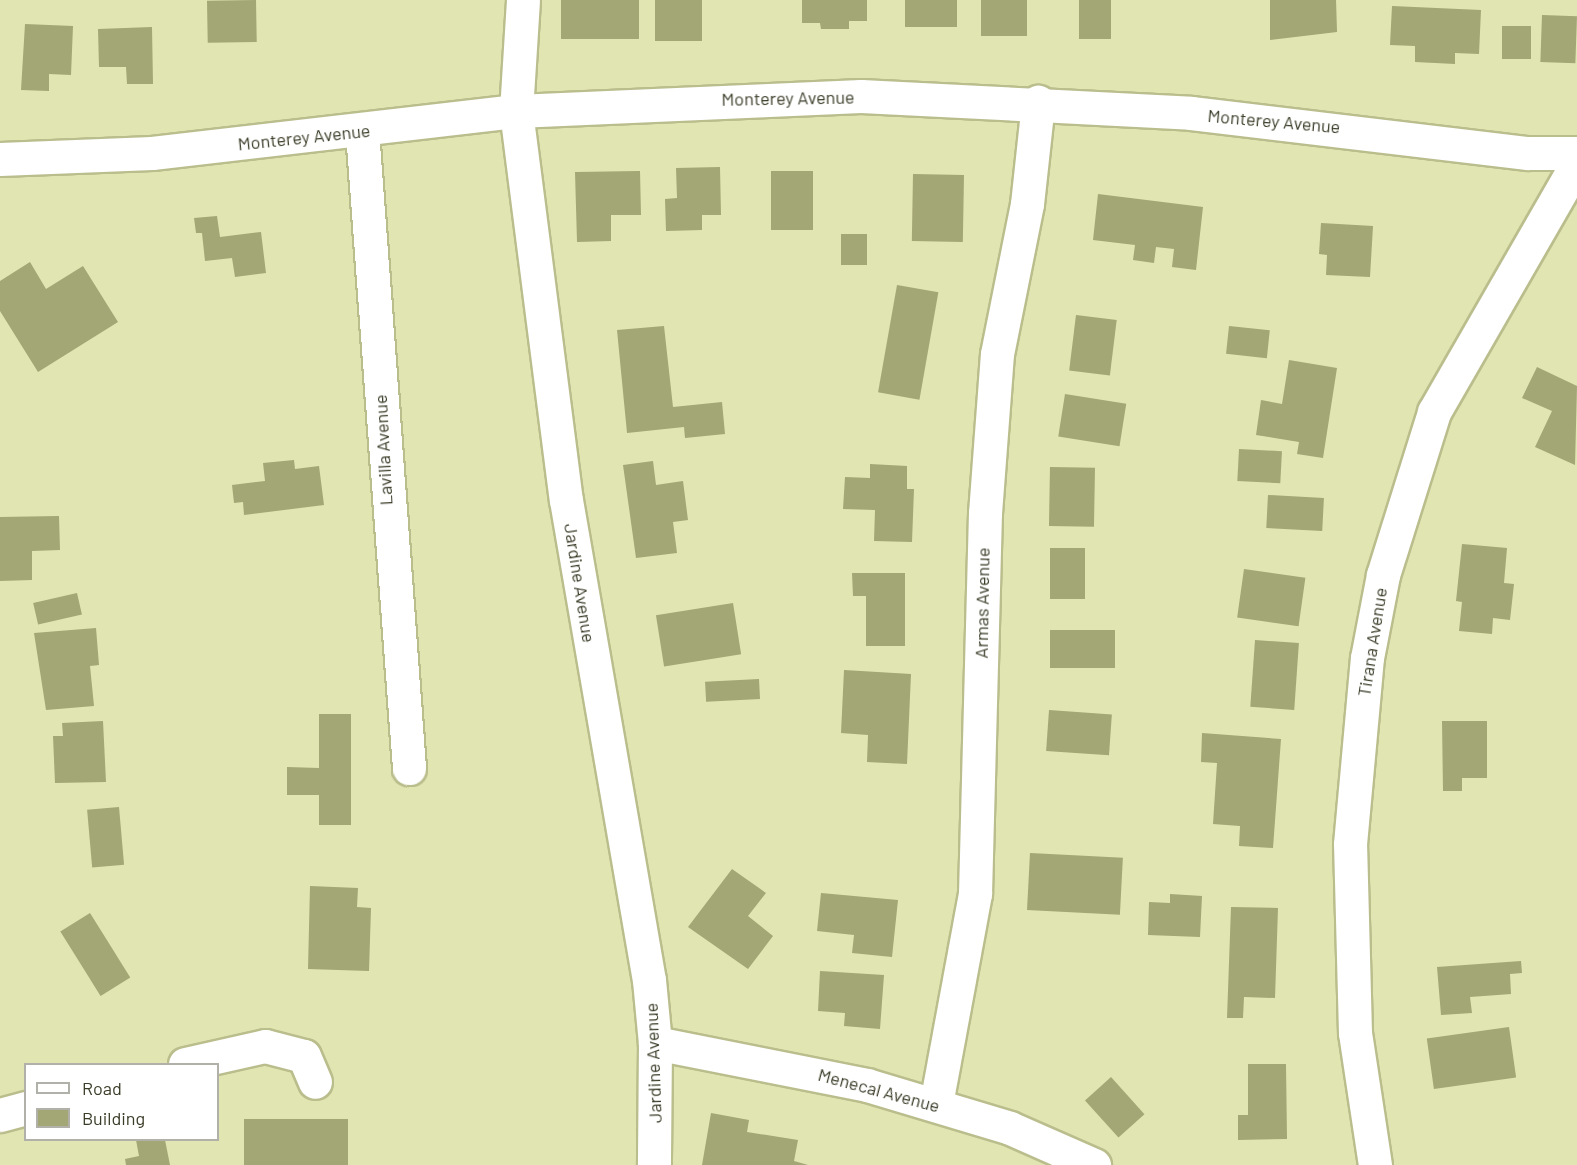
<!DOCTYPE html>
<html>
<head>
<meta charset="utf-8">
<style>
  body { margin:0 }
  #map { position:relative; width:1577px; height:1165px; overflow:hidden; background:#e1e5b1; font-family:Barlow,sans-serif }
  div>[style] { position:absolute }
  .building>* { inset:0; background:#a3a675; transform-origin:0 0 }
  .roads { filter:drop-shadow(2px 0 #babd8c) drop-shadow(-2px 0 #babd8c) drop-shadow(0 2px #babd8c) drop-shadow(0 -2px #babd8c) }
  .minor>* { height:33px; margin:-16.5px; padding:0 16.5px; transform-origin:16.5px; border-radius:16.5px; background:#fff }
  span { translate:-50% -50%; white-space:nowrap; text-align:center; line-height:1.15; -webkit-text-stroke:6px #fff; paint-order:stroke }
  .street-label { font-size:18px; color:#3b3c28 }
  .legend { position:absolute; left:24px; top:1063px; width:195px; height:78px; box-sizing:border-box; background:#fff; border:2px solid #b1b1a9; margin:0; padding:8px 10px; list-style:none; font-size:18px; color:#3b3c28 }
  .legend li { display:flex; align-items:center; gap:12px; height:30px }
  .legend b { width:30px; border:2px solid #b1b1a9 }
</style>
</head>
<body>
<div id="map">
  <div class="building">
    <div style="left:256px;top:0;width:42px;height:49px;rotate:89deg"></div>
    <div style="left:561px;top:0;width:78px;height:39px"></div>
    <div style="left:655px;top:0;width:47px;height:41px"></div>
    <div style="clip-path:polygon(802px 0,867px 0,867px 21px,849px 21px,849px 29px,821px 29px,820px 23px,802px 23px)"></div>
    <div style="left:905px;top:0;width:52px;height:27px"></div>
    <div style="left:981px;top:0;width:46px;height:36px"></div>
    <div style="left:1079px;top:0;width:32px;height:39px"></div>
    <div style="clip-path:polygon(1270px 0,1336px 0,1337px 32px,1270px 40px)"></div>
    <div style="clip-path:polygon(1392px 6px,1481px 10px,1479px 54px,1455px 53px,1455px 64px,1415px 62px,1415px 46px,1390px 45px)"></div>
    <div style="left:1542px;top:15px;width:35px;height:47px;rotate:2deg"></div>
    <div style="clip-path:polygon(25px 24px,73px 26px,71px 75px,49px 74px,49px 91px,21px 90px)"></div>
    <div style="left:1502px;top:26px;width:29px;height:33px"></div>
    <div style="clip-path:polygon(152px 27px,153px 84px,127px 84px,126px 67px,99px 67px,98px 29px)"></div>
    <div style="clip-path:polygon(720px 167px,721px 215px,702px 215px,702px 230px,666px 231px,665px 199px,677px 198px,676px 168px)"></div>
    <div style="clip-path:polygon(640px 171px,641px 215px,611px 215px,611px 241px,577px 242px,575px 172px)"></div>
    <div style="left:771px;top:171px;width:42px;height:59px"></div>
    <div style="left:913px;top:174px;width:51px;height:67px;rotate:1deg"></div>
    <div style="clip-path:polygon(1098px 194px,1203px 207px,1196px 270px,1172px 267px,1174px 249px,1156px 247px,1154px 263px,1133px 260px,1135px 245px,1093px 240px)"></div>
    <div style="clip-path:polygon(217px 216px,220px 237px,261px 232px,266px 273px,235px 277px,232px 258px,205px 261px,202px 233px,196px 233px,194px 218px)"></div>
    <div style="clip-path:polygon(1321px 223px,1373px 226px,1370px 277px,1326px 275px,1327px 255px,1319px 254px)"></div>
    <div style="left:841px;top:234px;width:26px;height:31px"></div>
    <div style="clip-path:polygon(30px 262px,46px 289px,83px 266px,118px 322px,38px 372px,0 311px,0 281px)"></div>
    <div style="left:897px;top:285px;width:42px;height:109px;rotate:10deg"></div>
    <div style="left:1076px;top:315px;width:41px;height:56px;rotate:7deg"></div>
    <div style="clip-path:polygon(664px 326px,673px 407px,722px 402px,725px 434px,685px 438px,684px 427px,627px 433px,617px 330px)"></div>
    <div style="left:1229px;top:326px;width:41px;height:28px;rotate:6deg"></div>
    <div style="clip-path:polygon(1289px 360px,1337px 368px,1323px 458px,1297px 454px,1299px 442px,1256px 435px,1261px 400px,1282px 404px)"></div>
    <div style="clip-path:polygon(1537px 367px,1577px 386px,1575px 465px,1535px 447px,1552px 411px,1522px 398px)"></div>
    <div style="left:1065px;top:394px;width:62px;height:43px;rotate:9deg"></div>
    <div style="left:1239px;top:449px;width:43px;height:32px;rotate:3deg"></div>
    <div style="clip-path:polygon(294px 460px,295px 469px,319px 466px,324px 505px,244px 515px,243px 502px,234px 503px,232px 485px,265px 481px,263px 463px)"></div>
    <div style="clip-path:polygon(653px 461px,656px 485px,683px 481px,688px 520px,673px 522px,677px 553px,636px 558px,623px 465px)"></div>
    <div style="clip-path:polygon(870px 464px,907px 466px,907px 489px,914px 489px,912px 542px,874px 541px,875px 510px,843px 509px,845px 477px,870px 478px)"></div>
    <div style="left:1050px;top:467px;width:45px;height:59px;rotate:1deg"></div>
    <div style="left:1268px;top:495px;width:56px;height:33px;rotate:3deg"></div>
    <div style="clip-path:polygon(59px 516px,60px 550px,32px 551px,32px 580px,0 581px,0 517px)"></div>
    <div style="clip-path:polygon(1462px 544px,1507px 548px,1504px 583px,1514px 584px,1510px 620px,1493px 618px,1492px 634px,1459px 631px,1462px 602px,1456px 601px)"></div>
    <div style="left:1050px;top:548px;width:35px;height:51px"></div>
    <div style="left:1244px;top:569px;width:62px;height:49px;rotate:8deg"></div>
    <div style="clip-path:polygon(852px 573px,905px 573px,905px 646px,866px 646px,866px 596px,853px 596px)"></div>
    <div style="left:77px;top:593px;width:22px;height:45px;rotate:77deg"></div>
    <div style="left:733px;top:603px;width:52px;height:78px;rotate:81deg"></div>
    <div style="clip-path:polygon(96px 628px,99px 665px,90px 666px,94px 706px,46px 710px,34px 633px)"></div>
    <div style="left:1050px;top:630px;width:65px;height:38px"></div>
    <div style="left:1255px;top:640px;width:44px;height:67px;rotate:4deg"></div>
    <div style="clip-path:polygon(844px 670px,911px 674px,907px 764px,867px 762px,868px 735px,841px 733px)"></div>
    <div style="left:759px;top:679px;width:20px;height:54px;rotate:87deg"></div>
    <div style="left:1049px;top:710px;width:63px;height:41px;rotate:4deg"></div>
    <div style="clip-path:polygon(319px 714px,351px 714px,351px 825px,319px 825px,319px 795px,287px 795px,287px 767px,319px 768px)"></div>
    <div style="clip-path:polygon(103px 721px,106px 782px,55px 783px,53px 736px,63px 736px,62px 723px)"></div>
    <div style="clip-path:polygon(1442px 721px,1487px 721px,1487px 778px,1462px 778px,1462px 791px,1443px 791px)"></div>
    <div style="clip-path:polygon(1202px 733px,1281px 739px,1273px 848px,1239px 846px,1240px 826px,1213px 824px,1217px 763px,1201px 762px)"></div>
    <div style="left:119px;top:807px;width:58px;height:32px;rotate:85deg"></div>
    <div style="left:1030px;top:853px;width:93px;height:57px;rotate:3deg"></div>
    <div style="clip-path:polygon(732px 869px,766px 893px,748px 916px,773px 936px,748px 969px,688px 927px)"></div>
    <div style="clip-path:polygon(310px 886px,358px 888px,357px 907px,371px 908px,369px 971px,308px 969px)"></div>
    <div style="clip-path:polygon(821px 893px,898px 900px,892px 957px,852px 953px,854px 935px,817px 931px)"></div>
    <div style="clip-path:polygon(1170px 894px,1202px 896px,1200px 937px,1148px 935px,1149px 902px,1170px 903px)"></div>
    <div style="clip-path:polygon(1231px 907px,1278px 908px,1275px 998px,1244px 997px,1243px 1018px,1227px 1018px)"></div>
    <div style="left:90px;top:913px;width:76px;height:35px;rotate:58deg"></div>
    <div style="clip-path:polygon(1521px 961px,1522px 973px,1510px 974px,1511px 994px,1470px 997px,1472px 1013px,1441px 1015px,1437px 967px)"></div>
    <div style="clip-path:polygon(820px 971px,884px 975px,880px 1029px,844px 1026px,845px 1013px,818px 1011px)"></div>
    <div style="left:1509px;top:1027px;width:51px;height:83px;rotate:82deg"></div>
    <div style="clip-path:polygon(1248px 1064px,1286px 1064px,1287px 1139px,1238px 1140px,1238px 1115px,1248px 1115px)"></div>
    <div style="left:1111px;top:1077px;width:50px;height:35px;rotate:48deg"></div>
    <div style="clip-path:polygon(711px 1113px,749px 1120px,747px 1132px,798px 1140px,794px 1161px,808px 1165px,702px 1165px)"></div>
    <div style="left:244px;top:1119px;width:104px;height:46px"></div>
    <div style="clip-path:polygon(136px 1140px,165px 1140px,170px 1165px,126px 1165px,125px 1159px,139px 1156px)"></div>
  </div>
  <div class="roads">
    <div class="minor">
      <div style="left:523px;top:0;width:111px;rotate:93.6deg"></div>
      <div style="left:516px;top:111px;width:392px;rotate:82.7deg"></div>
      <div style="left:566px;top:500px;width:487px;rotate:80.2deg"></div>
      <div style="left:649px;top:980px;width:63px;rotate:84.6deg"></div>
      <div style="left:655px;top:1043px;width:122px;rotate:90.5deg"></div>
      <div style="left:362px;top:131px;width:639px;rotate:85.78deg"></div>
      <div style="left:0;top:159px;width:152px;rotate:-2.3deg"></div>
      <div style="left:152px;top:153px;width:366px;rotate:-6.6deg"></div>
      <div style="left:516px;top:111px;width:345px;rotate:-2.5deg"></div>
      <div style="left:861px;top:96px;width:330px;rotate:2.9deg"></div>
      <div style="left:1191px;top:113px;width:339px;rotate:6.8deg"></div>
      <div style="left:1528px;top:153px;width:49px"></div>
      <div style="left:655px;top:1043px;width:216px;rotate:11.2deg"></div>
      <div style="left:867px;top:1085px;width:149px;rotate:16.7deg"></div>
      <div style="left:1010px;top:1128px;width:92px;rotate:23.8deg"></div>
      <div style="left:185px;top:1064px;width:82px;rotate:-12.7deg"></div>
      <div style="left:265px;top:1046px;width:40px;rotate:14.4deg"></div>
      <div style="left:304px;top:1056px;width:28px;rotate:67deg"></div>
      <div style="left:936px;top:1104px;width:214px;rotate:-79.5deg"></div>
      <div style="left:975px;top:894px;width:381px;rotate:-88.5deg"></div>
      <div style="left:985px;top:513px;width:159px;rotate:-85.7deg"></div>
      <div style="left:997px;top:354px;width:153px;rotate:-78.7deg"></div>
      <div style="left:1027px;top:204px;width:103px;rotate:-83.8deg"></div>
      <div style="left:0;top:1115px;width:27px;rotate:-15deg"></div>
      <div style="left:1375px;top:1165px;width:134px;rotate:-98.6deg"></div>
      <div style="left:1355px;top:1033px;width:189px;rotate:-91.5deg"></div>
      <div style="left:1350px;top:844px;width:187px;rotate:-84.8deg"></div>
      <div style="left:1367px;top:658px;width:85px;rotate:-79.1deg"></div>
      <div style="left:1383px;top:575px;width:171px;rotate:-72.6deg"></div>
      <div style="left:1434px;top:412px;width:287px;rotate:-60.1deg"></div>
    </div>
  </div>
  <div class="street-label">
    <span style="left:788px;top:98px;rotate:-1deg">Monterey Avenue</span>
    <span style="left:1274px;top:121px;rotate:5deg">Monterey Avenue</span>
    <span style="left:304px;top:137px;rotate:-6deg">Monterey Avenue</span>
    <span style="left:383px;top:450px;rotate:-93deg">Lavilla Avenue</span>
    <span style="left:580px;top:583px;rotate:81deg">Jardine Avenue</span>
    <span style="left:982px;top:603px;rotate:-89deg">Armas Avenue</span>
    <span style="left:1372px;top:642px;rotate:-81deg">Tirana Avenue</span>
    <span style="left:653px;top:1063px;rotate:-92deg">Jardine Avenue</span>
    <span style="left:879px;top:1090px;rotate:15deg">Menecal Avenue</span>
  </div>
  <ul class="legend">
  <li><b style="height:8px;background:#fff"></b>Road</li>
  <li><b style="height:16px;background:#a3a675"></b>Building</li>
  </ul>
</div>
</body>
</html>
